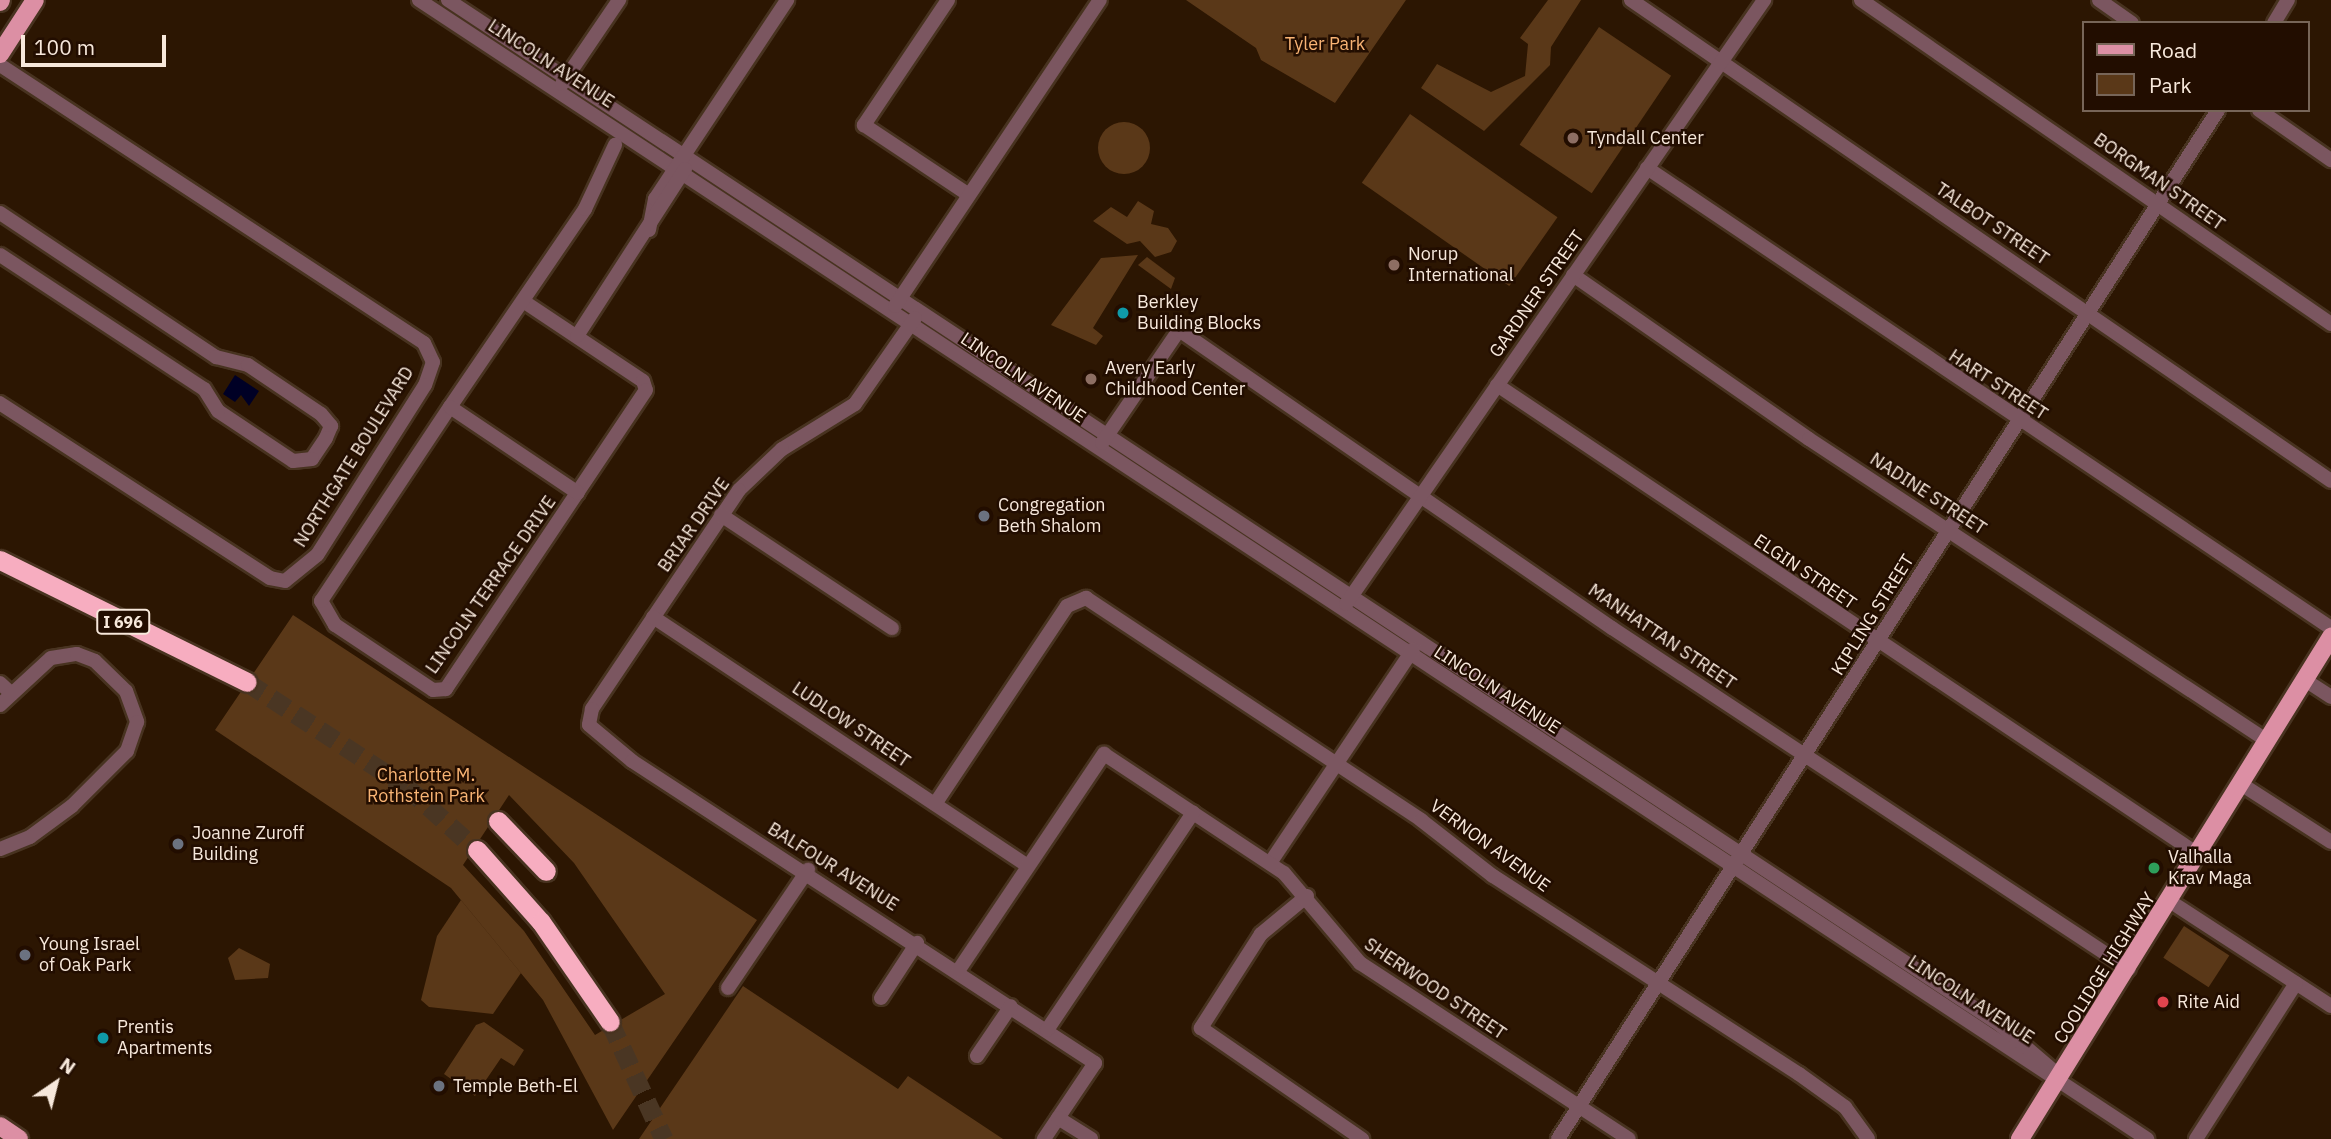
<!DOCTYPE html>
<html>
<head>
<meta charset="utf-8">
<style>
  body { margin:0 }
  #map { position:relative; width:2331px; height:1139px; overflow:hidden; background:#2c1602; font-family:"IBM Plex Sans",sans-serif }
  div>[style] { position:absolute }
  .green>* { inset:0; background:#5a3818; transform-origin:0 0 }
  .round { border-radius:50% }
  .water>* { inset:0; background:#000025 }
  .highway-tunnel>* { height:19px; margin-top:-9.5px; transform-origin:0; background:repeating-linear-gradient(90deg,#4a3623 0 19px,transparent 0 29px) }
  .roads { filter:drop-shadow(2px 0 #483320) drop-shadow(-2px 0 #483320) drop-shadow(0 2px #483320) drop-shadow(0 -2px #483320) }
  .minor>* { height:14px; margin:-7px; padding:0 7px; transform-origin:7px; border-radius:7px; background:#7b5660 }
  .major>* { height:18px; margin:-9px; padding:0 9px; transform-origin:9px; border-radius:9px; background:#dc8fa4 }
  .highway>* { height:19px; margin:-9.5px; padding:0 9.5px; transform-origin:9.5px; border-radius:9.5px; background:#f7adc0 }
  .dots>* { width:19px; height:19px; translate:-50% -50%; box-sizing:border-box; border:4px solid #220d00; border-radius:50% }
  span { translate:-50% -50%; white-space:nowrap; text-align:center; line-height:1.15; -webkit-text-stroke:5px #220d00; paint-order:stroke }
  .shield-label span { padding:2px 5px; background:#220d00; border:2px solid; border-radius:5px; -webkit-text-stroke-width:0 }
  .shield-label { font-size:16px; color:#f7e8db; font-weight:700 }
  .park-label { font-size:18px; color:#f9b474 }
  .street-label { font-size:18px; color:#f7e8db }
  .poi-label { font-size:18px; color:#f7e8db }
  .left { translate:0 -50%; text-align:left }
  .legend { position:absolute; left:2082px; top:21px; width:228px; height:91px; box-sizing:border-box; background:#220d00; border:2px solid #776558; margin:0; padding:9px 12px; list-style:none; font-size:21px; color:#f7e8db }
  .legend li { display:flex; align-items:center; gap:14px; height:35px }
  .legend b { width:35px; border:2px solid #776558 }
  .north { position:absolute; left:21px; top:1048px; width:70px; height:70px; -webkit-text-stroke:5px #220d00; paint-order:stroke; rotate:35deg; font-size:19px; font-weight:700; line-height:28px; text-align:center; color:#f7e8db }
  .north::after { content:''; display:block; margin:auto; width:24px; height:32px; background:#f7e8db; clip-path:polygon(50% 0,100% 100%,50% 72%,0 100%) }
  .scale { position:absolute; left:21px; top:35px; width:145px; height:32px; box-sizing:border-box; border:4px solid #f7e8db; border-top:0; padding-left:9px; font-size:21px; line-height:24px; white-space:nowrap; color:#f7e8db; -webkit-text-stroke:5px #220d00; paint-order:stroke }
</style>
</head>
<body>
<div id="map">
  <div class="green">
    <div style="clip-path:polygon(1186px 0,1406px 0,1335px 103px,1261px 60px,1256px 48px)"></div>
    <div style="clip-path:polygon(1548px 0,1581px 0,1551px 47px,1550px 65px,1484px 131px,1421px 88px,1437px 64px,1491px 92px,1525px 76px,1528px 44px,1520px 38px)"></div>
    <div style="left:1599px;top:27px;width:87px;height:142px;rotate:34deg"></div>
    <div style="left:1410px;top:114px;width:180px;height:84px;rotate:35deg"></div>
    <div class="round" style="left:1098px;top:122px;width:52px;height:52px"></div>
    <div style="clip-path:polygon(1138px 201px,1154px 211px,1151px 224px,1168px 228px,1177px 241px,1171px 252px,1155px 257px,1140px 241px,1127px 244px,1093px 221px,1111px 207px,1127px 217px)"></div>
    <div style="clip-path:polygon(1138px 255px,1093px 328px,1103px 336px,1096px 345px,1051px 325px,1101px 258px)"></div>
    <div style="clip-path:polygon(1147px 257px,1175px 278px,1171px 289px,1138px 265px)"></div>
    <div style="clip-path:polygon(evenodd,293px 615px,757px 920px,613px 1130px,543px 1000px,451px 888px,215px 730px,293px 615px,509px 795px,574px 863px,665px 994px,595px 1035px,524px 931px,463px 865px,509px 795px)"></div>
    <div style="clip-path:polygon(461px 900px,521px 973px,493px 1014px,429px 1007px,421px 1000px,437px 936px)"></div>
    <div style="left:2184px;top:926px;width:54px;height:38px;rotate:33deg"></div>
    <div style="clip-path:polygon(239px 948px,270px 964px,268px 978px,235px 980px,228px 958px)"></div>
    <div style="clip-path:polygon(743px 986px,898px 1089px,908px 1076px,1003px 1139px,639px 1139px)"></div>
    <div style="clip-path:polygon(484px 1022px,524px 1050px,514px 1066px,501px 1058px,475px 1096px,444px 1074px,476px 1025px)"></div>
  </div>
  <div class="water">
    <div style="clip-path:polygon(235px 375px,259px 391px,249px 406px,241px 395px,235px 402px,223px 394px)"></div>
  </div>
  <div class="highway-tunnel">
    <div style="left:247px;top:682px;width:191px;rotate:33.3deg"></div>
    <div style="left:407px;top:787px;width:94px;rotate:42deg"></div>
    <div style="left:610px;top:1022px;width:129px;rotate:65.2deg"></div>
  </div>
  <div class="roads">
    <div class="minor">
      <div style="left:419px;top:0;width:2070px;rotate:33.39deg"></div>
      <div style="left:448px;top:0;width:1860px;rotate:33.44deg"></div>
      <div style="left:2000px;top:1025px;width:74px;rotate:40.6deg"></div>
      <div style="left:948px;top:0;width:151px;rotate:123.9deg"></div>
      <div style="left:864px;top:125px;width:126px;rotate:33.7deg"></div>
      <div style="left:1631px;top:0;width:849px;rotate:34.49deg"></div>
      <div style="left:1861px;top:0;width:571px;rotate:34.58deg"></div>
      <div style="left:2099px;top:0;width:40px;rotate:34.9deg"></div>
      <div style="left:2274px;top:23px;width:27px;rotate:-59deg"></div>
      <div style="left:0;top:65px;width:507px;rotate:33.25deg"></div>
      <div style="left:424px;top:343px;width:21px;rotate:65deg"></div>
      <div style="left:433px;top:362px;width:24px;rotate:109deg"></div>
      <div style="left:425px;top:385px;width:201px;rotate:122.4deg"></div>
      <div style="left:317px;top:555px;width:41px;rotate:140.9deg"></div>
      <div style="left:285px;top:581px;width:15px;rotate:-169deg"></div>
      <div style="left:270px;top:578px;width:322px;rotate:-147.1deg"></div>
      <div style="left:562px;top:84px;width:102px;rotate:-55.8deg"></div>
      <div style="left:2259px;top:110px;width:88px;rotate:34.8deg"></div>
      <div style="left:1647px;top:168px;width:824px;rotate:33.92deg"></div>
      <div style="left:0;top:213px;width:260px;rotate:33.7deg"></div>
      <div style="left:216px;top:357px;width:33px;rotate:14deg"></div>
      <div style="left:248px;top:365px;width:88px;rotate:33.9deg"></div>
      <div style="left:321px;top:414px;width:16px;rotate:50deg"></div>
      <div style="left:331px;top:426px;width:13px;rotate:113deg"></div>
      <div style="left:326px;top:438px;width:25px;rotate:124deg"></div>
      <div style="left:312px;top:459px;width:19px;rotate:174deg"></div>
      <div style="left:293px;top:461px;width:90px;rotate:-146.3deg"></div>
      <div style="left:218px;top:411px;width:26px;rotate:-122deg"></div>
      <div style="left:204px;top:389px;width:244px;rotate:-146.7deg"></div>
      <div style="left:649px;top:230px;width:32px;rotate:-79deg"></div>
      <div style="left:655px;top:199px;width:239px;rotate:-56.4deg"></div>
      <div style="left:1573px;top:275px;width:287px;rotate:34.8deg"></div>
      <div style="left:1809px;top:439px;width:547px;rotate:33.37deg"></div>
      <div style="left:523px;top:301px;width:144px;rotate:33.7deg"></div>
      <div style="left:643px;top:381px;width:9px;rotate:72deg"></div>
      <div style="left:646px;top:390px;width:360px;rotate:123.8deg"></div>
      <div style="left:446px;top:689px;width:13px;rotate:176deg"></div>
      <div style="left:433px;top:690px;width:118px;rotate:-146.4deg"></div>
      <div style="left:335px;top:625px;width:28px;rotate:-120deg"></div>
      <div style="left:321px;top:601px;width:233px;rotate:-56.4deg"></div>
      <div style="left:450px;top:407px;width:240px;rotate:-55.7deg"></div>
      <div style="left:585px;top:209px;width:71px;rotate:-64.9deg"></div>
      <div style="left:895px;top:306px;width:368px;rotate:-56.2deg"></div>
      <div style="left:915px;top:318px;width:105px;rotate:124.9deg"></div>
      <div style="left:855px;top:404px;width:86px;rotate:148.3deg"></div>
      <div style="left:782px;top:449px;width:59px;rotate:136.4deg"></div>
      <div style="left:739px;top:490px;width:264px;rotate:123.9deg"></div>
      <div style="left:592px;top:709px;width:16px;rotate:101deg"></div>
      <div style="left:589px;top:725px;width:56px;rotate:39.9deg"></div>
      <div style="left:632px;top:761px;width:553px;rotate:33.12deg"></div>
      <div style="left:1095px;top:1063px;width:92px;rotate:123.9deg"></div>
      <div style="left:577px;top:336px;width:199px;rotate:-57.1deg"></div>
      <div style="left:1497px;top:385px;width:845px;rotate:33.8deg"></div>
      <div style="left:450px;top:407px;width:154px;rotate:33.9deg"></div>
      <div style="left:1102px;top:443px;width:137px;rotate:-55.7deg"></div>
      <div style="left:1179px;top:330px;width:526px;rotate:34.54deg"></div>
      <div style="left:1612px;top:628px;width:619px;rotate:33.41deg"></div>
      <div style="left:721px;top:515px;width:205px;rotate:33.5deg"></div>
      <div style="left:1346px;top:604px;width:735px;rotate:-55.31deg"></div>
      <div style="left:653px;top:617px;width:450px;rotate:33.6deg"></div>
      <div style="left:2305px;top:680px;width:31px;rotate:33deg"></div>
      <div style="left:0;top:683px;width:16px;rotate:43deg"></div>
      <div style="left:0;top:705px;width:69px;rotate:-42.7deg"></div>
      <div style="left:51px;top:658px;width:26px;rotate:-9deg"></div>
      <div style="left:77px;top:654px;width:19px;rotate:21deg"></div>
      <div style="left:95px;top:661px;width:43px;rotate:44.1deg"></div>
      <div style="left:126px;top:691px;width:33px;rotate:70deg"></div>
      <div style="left:137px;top:722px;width:31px;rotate:109deg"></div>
      <div style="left:127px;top:751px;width:78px;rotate:135deg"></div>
      <div style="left:72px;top:806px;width:52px;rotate:143.6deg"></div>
      <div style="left:30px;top:837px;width:32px;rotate:158deg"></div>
      <div style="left:2241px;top:784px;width:107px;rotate:32.8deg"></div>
      <div style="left:935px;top:804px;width:238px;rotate:-56.3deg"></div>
      <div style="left:1067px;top:606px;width:21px;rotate:-23deg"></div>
      <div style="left:1086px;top:598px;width:402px;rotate:33.5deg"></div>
      <div style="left:1421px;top:820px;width:91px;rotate:37.9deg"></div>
      <div style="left:1493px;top:876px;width:364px;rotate:32.9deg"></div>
      <div style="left:1799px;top:1074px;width:57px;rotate:35.7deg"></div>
      <div style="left:1845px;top:1107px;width:39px;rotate:54deg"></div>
      <div style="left:1270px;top:863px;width:257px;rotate:-56.2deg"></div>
      <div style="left:1307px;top:896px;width:60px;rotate:140.4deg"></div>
      <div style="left:1261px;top:934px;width:112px;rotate:122.6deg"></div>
      <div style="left:1201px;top:1028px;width:196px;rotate:34.6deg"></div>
      <div style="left:2171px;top:902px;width:191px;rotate:33deg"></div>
      <div style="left:958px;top:971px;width:262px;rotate:-56.1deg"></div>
      <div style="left:1104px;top:754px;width:216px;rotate:33.5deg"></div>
      <div style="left:1284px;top:873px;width:118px;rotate:49.8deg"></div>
      <div style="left:1360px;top:963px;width:321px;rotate:33.2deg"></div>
      <div style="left:728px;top:988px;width:143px;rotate:-55.9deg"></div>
      <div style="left:881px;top:998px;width:66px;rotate:-56.8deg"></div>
      <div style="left:1047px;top:1030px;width:262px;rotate:-56.1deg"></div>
      <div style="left:977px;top:1056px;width:60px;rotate:-55.8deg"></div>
      <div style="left:1058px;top:1118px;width:39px;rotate:32deg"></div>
      <div style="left:1558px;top:1139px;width:1222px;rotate:-57.32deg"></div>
      <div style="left:2196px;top:1139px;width:185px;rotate:-57.3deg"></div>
    </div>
    <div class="major">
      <div style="left:0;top:2px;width:2px;rotate:-63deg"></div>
      <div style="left:0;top:54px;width:64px;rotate:-57.1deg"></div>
      <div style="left:0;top:1126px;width:23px;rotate:34deg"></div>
      <div style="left:2020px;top:1139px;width:591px;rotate:-58.22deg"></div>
    </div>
    <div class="highway">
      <div style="left:0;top:560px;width:275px;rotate:26.3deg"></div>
      <div style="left:498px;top:821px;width:69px;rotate:46.2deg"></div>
      <div style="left:477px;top:850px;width:96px;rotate:48.4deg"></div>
      <div style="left:541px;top:922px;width:121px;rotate:55.4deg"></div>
    </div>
  </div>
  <div class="dots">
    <div style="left:1573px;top:138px;background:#8d6e63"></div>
    <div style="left:1394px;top:265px;background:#8d6e63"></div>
    <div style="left:1123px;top:313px;background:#0f9aa8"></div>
    <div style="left:1091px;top:379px;background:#8d6e63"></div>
    <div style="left:984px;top:516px;background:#6b7280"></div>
    <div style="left:178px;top:844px;background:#6b7280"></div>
    <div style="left:2154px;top:868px;background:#2e9e5b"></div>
    <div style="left:25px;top:955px;background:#6b7280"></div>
    <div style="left:2163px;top:1002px;background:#e0444e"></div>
    <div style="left:103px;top:1038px;background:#0f9aa8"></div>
    <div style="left:439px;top:1086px;background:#6b7280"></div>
  </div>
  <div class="shield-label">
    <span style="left:123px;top:622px">I 696</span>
  </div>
  <div class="park-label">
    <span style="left:1325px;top:44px">Tyler Park</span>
    <span style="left:426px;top:786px">Charlotte M.<br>Rothstein Park</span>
  </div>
  <div class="street-label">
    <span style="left:551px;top:64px;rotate:33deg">LINCOLN AVENUE</span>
    <span style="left:2159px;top:182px;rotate:35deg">BORGMAN STREET</span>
    <span style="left:1992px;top:224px;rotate:34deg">TALBOT STREET</span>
    <span style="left:1537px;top:294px;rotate:-55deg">GARDNER STREET</span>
    <span style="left:1023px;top:378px;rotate:34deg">LINCOLN AVENUE</span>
    <span style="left:1998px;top:385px;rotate:33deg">HART STREET</span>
    <span style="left:354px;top:457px;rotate:-58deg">NORTHGATE BOULEVARD</span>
    <span style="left:1928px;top:494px;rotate:33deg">NADINE STREET</span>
    <span style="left:694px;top:525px;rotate:-55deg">BRIAR DRIVE</span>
    <span style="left:1805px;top:572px;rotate:34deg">ELGIN STREET</span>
    <span style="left:491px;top:585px;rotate:-55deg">LINCOLN TERRACE DRIVE</span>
    <span style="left:1873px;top:615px;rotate:-58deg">KIPLING STREET</span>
    <span style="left:1662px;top:637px;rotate:34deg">MANHATTAN STREET</span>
    <span style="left:1497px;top:690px;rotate:33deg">LINCOLN AVENUE</span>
    <span style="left:851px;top:725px;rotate:34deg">LUDLOW STREET</span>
    <span style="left:1490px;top:846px;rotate:36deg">VERNON AVENUE</span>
    <span style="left:833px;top:867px;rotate:32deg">BALFOUR AVENUE</span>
    <span style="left:2105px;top:968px;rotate:-58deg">COOLIDGE HIGHWAY</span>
    <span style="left:1435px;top:989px;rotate:34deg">SHERWOOD STREET</span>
    <span style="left:1971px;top:1000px;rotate:33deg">LINCOLN AVENUE</span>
  </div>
  <div class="poi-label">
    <span class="left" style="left:1587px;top:138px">Tyndall Center</span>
    <span class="left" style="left:1408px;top:265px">Norup<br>International</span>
    <span class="left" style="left:1137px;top:313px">Berkley<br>Building Blocks</span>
    <span class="left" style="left:1105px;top:379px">Avery Early<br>Childhood Center</span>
    <span class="left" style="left:998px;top:516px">Congregation<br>Beth Shalom</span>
    <span class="left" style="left:192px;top:844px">Joanne Zuroff<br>Building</span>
    <span class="left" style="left:2168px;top:868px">Valhalla<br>Krav Maga</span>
    <span class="left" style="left:39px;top:955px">Young Israel<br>of Oak Park</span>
    <span class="left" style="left:2177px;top:1002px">Rite Aid</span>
    <span class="left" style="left:117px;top:1038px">Prentis<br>Apartments</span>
    <span class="left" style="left:453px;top:1086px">Temple Beth-El</span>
  </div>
  <ul class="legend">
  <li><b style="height:9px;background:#dc8fa4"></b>Road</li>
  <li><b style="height:19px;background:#5a3818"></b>Park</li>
  </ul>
  <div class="north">N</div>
  <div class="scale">100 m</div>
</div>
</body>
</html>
